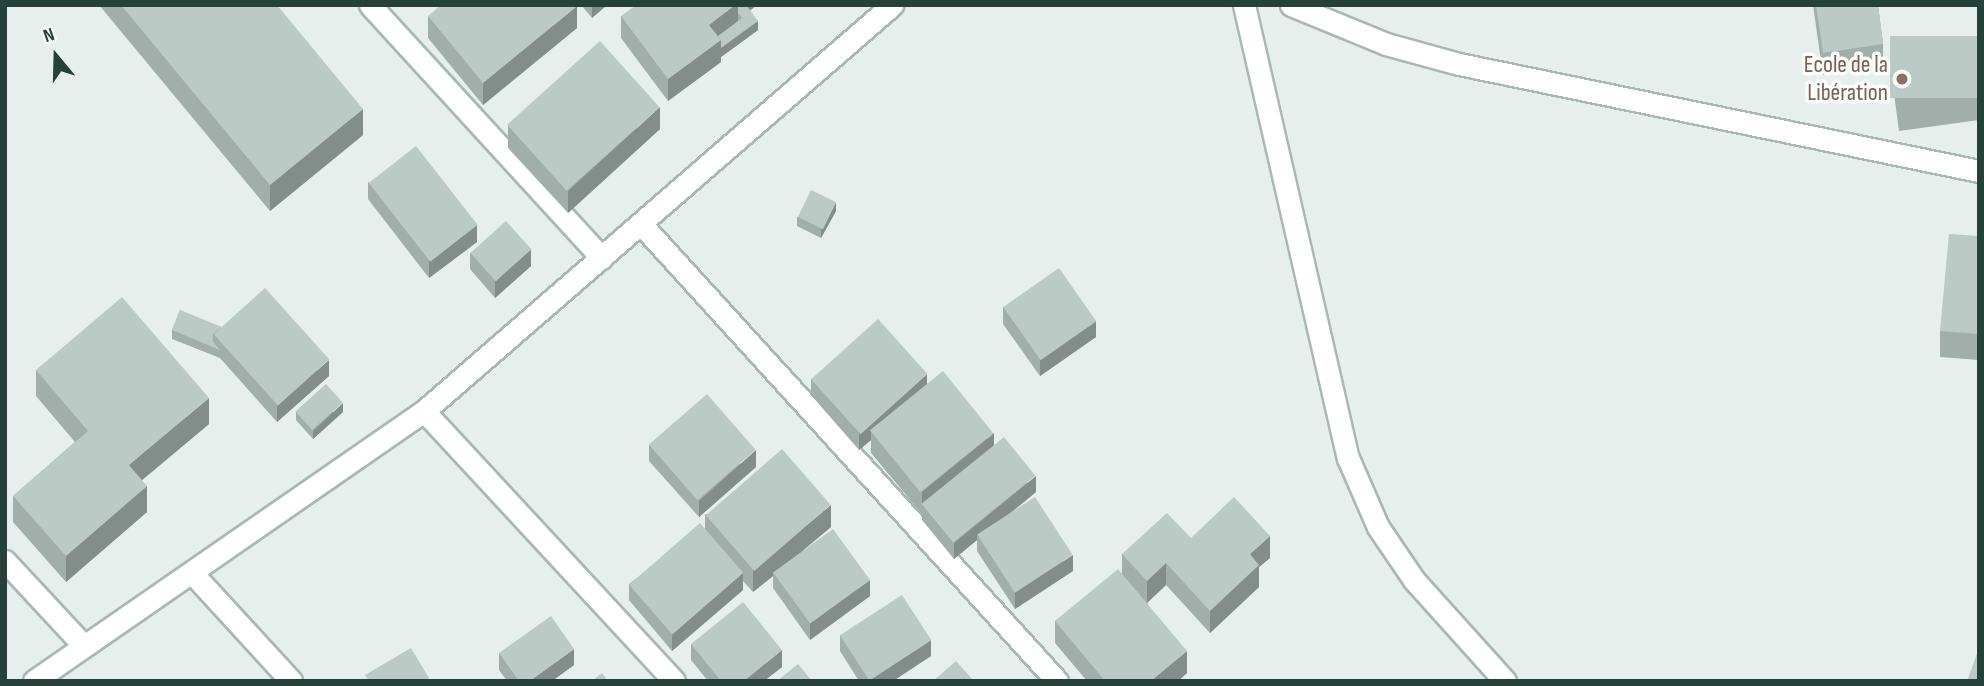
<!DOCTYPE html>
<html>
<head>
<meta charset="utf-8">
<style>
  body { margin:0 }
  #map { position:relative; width:1984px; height:686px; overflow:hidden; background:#e6efeb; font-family:"Sofia Sans Condensed",sans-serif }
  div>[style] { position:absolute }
  .roads { filter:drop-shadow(2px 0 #a8b8b2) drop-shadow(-2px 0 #a8b8b2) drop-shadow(0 2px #a8b8b2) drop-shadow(0 -2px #a8b8b2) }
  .minor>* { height:21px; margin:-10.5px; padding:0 10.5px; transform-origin:10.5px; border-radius:10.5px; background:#fff }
  .wall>* { inset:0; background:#a1aea9 }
  .shaded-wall>* { inset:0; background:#838d89 }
  .building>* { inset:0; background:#bbcac4; transform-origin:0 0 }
  .dots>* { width:19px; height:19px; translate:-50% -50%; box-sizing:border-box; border:4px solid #f7fbf9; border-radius:50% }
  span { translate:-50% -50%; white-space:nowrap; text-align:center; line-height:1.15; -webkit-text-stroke:7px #f7fbf9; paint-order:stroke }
  .education-label { font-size:24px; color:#785e54 }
  .right { translate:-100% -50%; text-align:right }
  .frame { position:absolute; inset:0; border:7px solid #24423a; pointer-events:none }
  .north { position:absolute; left:21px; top:21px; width:70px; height:70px; -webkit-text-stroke:5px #f7fbf9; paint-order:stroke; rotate:341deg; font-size:19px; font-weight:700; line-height:28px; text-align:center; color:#24423a }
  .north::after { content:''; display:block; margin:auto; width:24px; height:32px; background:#24423a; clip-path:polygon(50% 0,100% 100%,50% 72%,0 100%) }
</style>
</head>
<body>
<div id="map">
  <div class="roads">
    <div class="minor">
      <div style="left:370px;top:5px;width:343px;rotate:47.5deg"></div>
      <div style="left:1244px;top:5px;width:465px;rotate:77.1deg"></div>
      <div style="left:1348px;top:458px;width:75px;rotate:66.5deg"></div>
      <div style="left:1378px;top:527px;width:64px;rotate:55.8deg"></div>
      <div style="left:1414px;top:580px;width:136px;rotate:48deg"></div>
      <div style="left:1291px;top:5px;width:103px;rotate:22.3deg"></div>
      <div style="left:1386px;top:44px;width:76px;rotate:15.3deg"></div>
      <div style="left:1459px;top:64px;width:531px;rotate:11.63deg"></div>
      <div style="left:641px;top:224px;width:618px;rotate:47.69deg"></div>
      <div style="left:424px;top:411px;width:368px;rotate:47.2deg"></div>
      <div style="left:5px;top:561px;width:116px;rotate:47.1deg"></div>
      <div style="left:194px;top:575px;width:144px;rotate:47.5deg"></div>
      <div style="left:34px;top:681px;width:474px;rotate:-34.7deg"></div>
      <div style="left:424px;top:411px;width:620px;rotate:-40.94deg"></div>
    </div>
  </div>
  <div class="wall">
    <div style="clip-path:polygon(99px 5px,277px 5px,363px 135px,270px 211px)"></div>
    <div style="clip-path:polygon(581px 5px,607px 5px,592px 18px)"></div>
    <div style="clip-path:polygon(1813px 5px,1878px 5px,1883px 44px,1883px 66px,1823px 75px)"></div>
    <div style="clip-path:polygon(750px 11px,758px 30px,721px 57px,721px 62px,668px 101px,621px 38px,621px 16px)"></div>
    <div style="clip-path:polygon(428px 16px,577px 28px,483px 105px,428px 38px)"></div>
    <div style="clip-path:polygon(1979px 36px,1979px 120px,1899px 131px,1891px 71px,1891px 49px)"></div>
    <div style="clip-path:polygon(508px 126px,660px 129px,568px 213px,508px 148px)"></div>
    <div style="clip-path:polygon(368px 182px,477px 242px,429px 278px,368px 199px)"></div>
    <div style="clip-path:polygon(836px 211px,821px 238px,797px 226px,797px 217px)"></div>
    <div style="clip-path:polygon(1979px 236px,1979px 360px,1940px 357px,1940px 331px)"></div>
    <div style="clip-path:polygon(470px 253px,531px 266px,495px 298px,470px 269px)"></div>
    <div style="clip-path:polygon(1003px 307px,1096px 337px,1040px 376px,1003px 324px)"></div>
    <div style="clip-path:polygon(180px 310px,329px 376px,277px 422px,220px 358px,172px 339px,172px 330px)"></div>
    <div style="clip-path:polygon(36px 370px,209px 424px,142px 480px,147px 512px,66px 582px,13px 522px,13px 496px,75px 442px,36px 396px)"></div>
    <div style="clip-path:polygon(811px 379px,927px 384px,994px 445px,1036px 492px,1011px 513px,1073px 571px,1015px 609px,977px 551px,977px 540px,954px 559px,922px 520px,922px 514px,871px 453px,871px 440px,859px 450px,811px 395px)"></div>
    <div style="clip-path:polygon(296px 412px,343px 412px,313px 439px,296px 420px)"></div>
    <div style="clip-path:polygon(649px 445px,756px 467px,699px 517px,649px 461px)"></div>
    <div style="clip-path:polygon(705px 514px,831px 527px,803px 550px,870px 596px,810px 640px,773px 588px,773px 576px,753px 592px,743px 581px,743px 590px,672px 651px,629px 600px,629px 584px,705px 529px)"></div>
    <div style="clip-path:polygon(1191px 538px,1270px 558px,1259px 567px,1259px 587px,1210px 633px,1166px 585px,1147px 603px,1187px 673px,1178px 681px,1087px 681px,1055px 643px,1055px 621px,1122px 574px,1122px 554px)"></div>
    <div style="clip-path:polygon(840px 635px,931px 656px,893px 681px,859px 681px,840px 651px)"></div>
    <div style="clip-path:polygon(691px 644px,782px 667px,764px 681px,708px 681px,691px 660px)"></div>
    <div style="clip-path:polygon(499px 653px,574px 665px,552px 681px,507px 681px,499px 670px)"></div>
  </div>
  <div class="shaded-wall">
    <div style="clip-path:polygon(592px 5px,607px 5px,592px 18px)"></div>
    <div style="clip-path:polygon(735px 5px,738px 5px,738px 25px,716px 42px,709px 25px)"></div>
    <div style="clip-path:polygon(746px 5px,757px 5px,746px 14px)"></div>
    <div style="clip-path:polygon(577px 6px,577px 28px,483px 105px,483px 83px)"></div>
    <div style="clip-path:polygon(758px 21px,758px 30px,721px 57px,721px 62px,668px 101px,668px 79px,721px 40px)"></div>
    <div style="clip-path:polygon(660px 107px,660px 129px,568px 213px,568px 191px)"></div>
    <div style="clip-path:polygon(363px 109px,363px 135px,270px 211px,270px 185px)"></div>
    <div style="clip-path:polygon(836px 202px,836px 211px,821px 238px,821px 230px)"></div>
    <div style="clip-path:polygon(477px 225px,477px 242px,429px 278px,429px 261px)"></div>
    <div style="clip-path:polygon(531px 249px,531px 266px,495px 298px,495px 281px)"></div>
    <div style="clip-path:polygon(1096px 321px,1096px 337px,1040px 376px,1040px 360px)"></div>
    <div style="clip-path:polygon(329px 360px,329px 376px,277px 422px,277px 406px)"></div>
    <div style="clip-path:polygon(927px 374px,927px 391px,871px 431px,871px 440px,859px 450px,859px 434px)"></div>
    <div style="clip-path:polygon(209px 398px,209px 424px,129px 491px,129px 465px)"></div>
    <div style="clip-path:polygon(343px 403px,343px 412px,313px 439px,313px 431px)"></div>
    <div style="clip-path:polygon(994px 433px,994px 455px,922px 504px,922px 492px)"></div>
    <div style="clip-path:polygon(756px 450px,756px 467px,699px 517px,699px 501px)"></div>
    <div style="clip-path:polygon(1036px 476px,1036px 492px,979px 538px,977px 535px,977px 540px,954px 559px,954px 543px)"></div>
    <div style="clip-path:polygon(147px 486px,147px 512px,66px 582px,66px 556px)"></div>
    <div style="clip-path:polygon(831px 505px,831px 527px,775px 574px,773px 572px,773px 576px,753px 592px,753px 570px)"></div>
    <div style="clip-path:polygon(1270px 536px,1270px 558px,1259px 567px,1259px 587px,1210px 633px,1210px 611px,1250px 554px)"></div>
    <div style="clip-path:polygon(1073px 555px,1073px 571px,1015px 609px,1015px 593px)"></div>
    <div style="clip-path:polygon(1166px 563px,1166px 585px,1147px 603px,1147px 581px)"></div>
    <div style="clip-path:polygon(743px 573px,743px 590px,672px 651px,672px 634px)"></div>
    <div style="clip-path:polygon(870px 580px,870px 596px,810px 640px,810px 623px)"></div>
    <div style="clip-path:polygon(931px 640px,931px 656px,893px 681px,869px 681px)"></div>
    <div style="clip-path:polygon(574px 649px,574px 665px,552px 681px,530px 681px)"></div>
    <div style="clip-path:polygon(782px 650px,782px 667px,764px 681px,744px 681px)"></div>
    <div style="clip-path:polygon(1187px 651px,1187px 673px,1178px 681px,1151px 681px)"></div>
  </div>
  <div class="building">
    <div style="clip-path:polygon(121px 5px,277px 5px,363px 109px,270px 185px)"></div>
    <div style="clip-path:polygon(441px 5px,576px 5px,577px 6px,483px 83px,428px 16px)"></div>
    <div style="clip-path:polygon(636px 5px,735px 5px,709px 25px,721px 40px,668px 79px,621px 16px)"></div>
    <div style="clip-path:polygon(738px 5px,746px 5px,758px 21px,721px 48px,721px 40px,718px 36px,742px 18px,738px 13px)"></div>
    <div style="clip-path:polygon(1816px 5px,1878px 5px,1883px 44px,1823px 53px)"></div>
    <div style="left:1979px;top:36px;width:62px;height:89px;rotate:90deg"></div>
    <div style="left:600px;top:41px;width:89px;height:125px;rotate:48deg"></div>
    <div style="left:416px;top:146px;width:100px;height:60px;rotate:52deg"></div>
    <div style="left:811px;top:190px;width:28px;height:30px;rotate:26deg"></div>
    <div style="left:506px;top:221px;width:38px;height:48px;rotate:48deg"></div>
    <div style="clip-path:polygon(1949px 234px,1979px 236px,1979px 334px,1940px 331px)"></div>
    <div style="left:1059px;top:268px;width:65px;height:68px;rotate:55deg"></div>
    <div style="left:265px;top:288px;width:96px;height:69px;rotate:48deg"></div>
    <div style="clip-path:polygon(122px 297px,209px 398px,129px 465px,147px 486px,66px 556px,13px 496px,88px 431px,36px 370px)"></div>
    <div style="clip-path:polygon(180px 310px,222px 327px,213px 334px,213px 342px,220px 350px,172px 330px)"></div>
    <div style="left:878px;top:319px;width:74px;height:90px;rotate:48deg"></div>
    <div style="left:943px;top:371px;width:80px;height:94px;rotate:51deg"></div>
    <div style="left:326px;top:384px;width:25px;height:41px;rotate:48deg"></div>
    <div style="left:707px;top:394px;width:74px;height:77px;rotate:49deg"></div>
    <div style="left:1004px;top:437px;width:50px;height:106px;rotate:51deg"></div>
    <div style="left:782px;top:449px;width:74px;height:101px;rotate:49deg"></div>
    <div style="left:1035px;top:497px;width:69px;height:69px;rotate:57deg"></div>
    <div style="clip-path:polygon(1234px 497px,1270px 536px,1250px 554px,1259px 565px,1210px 611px,1166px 563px,1147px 581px,1122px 554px,1167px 513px,1191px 538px)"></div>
    <div style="left:700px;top:523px;width:66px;height:94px;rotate:49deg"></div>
    <div style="left:833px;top:529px;width:63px;height:74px;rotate:54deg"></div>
    <div style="clip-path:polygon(1118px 569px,1187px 651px,1151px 681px,1105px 681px,1055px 621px)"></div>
    <div style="left:902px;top:595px;width:54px;height:74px;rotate:57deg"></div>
    <div style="clip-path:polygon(743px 602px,782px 650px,744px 681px,721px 681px,691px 644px)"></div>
    <div style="clip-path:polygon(551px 616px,574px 649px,530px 681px,519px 681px,499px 653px)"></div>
    <div style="clip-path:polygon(411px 648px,429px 678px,425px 681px,369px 681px,365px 675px)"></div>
    <div style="clip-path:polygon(1979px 648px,1979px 681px,1967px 681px)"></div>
    <div style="clip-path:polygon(956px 661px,974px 681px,933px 681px)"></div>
    <div style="clip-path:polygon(798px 664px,812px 681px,777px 681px)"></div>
    <div style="clip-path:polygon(602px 673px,608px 681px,592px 681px)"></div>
  </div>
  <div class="dots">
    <div style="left:1902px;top:79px;background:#8d6e63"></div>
  </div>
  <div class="education-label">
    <span class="right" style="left:1888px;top:79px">Ecole de la<br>Libération</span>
  </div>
  <div class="frame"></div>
  <div class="north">N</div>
</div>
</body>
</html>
